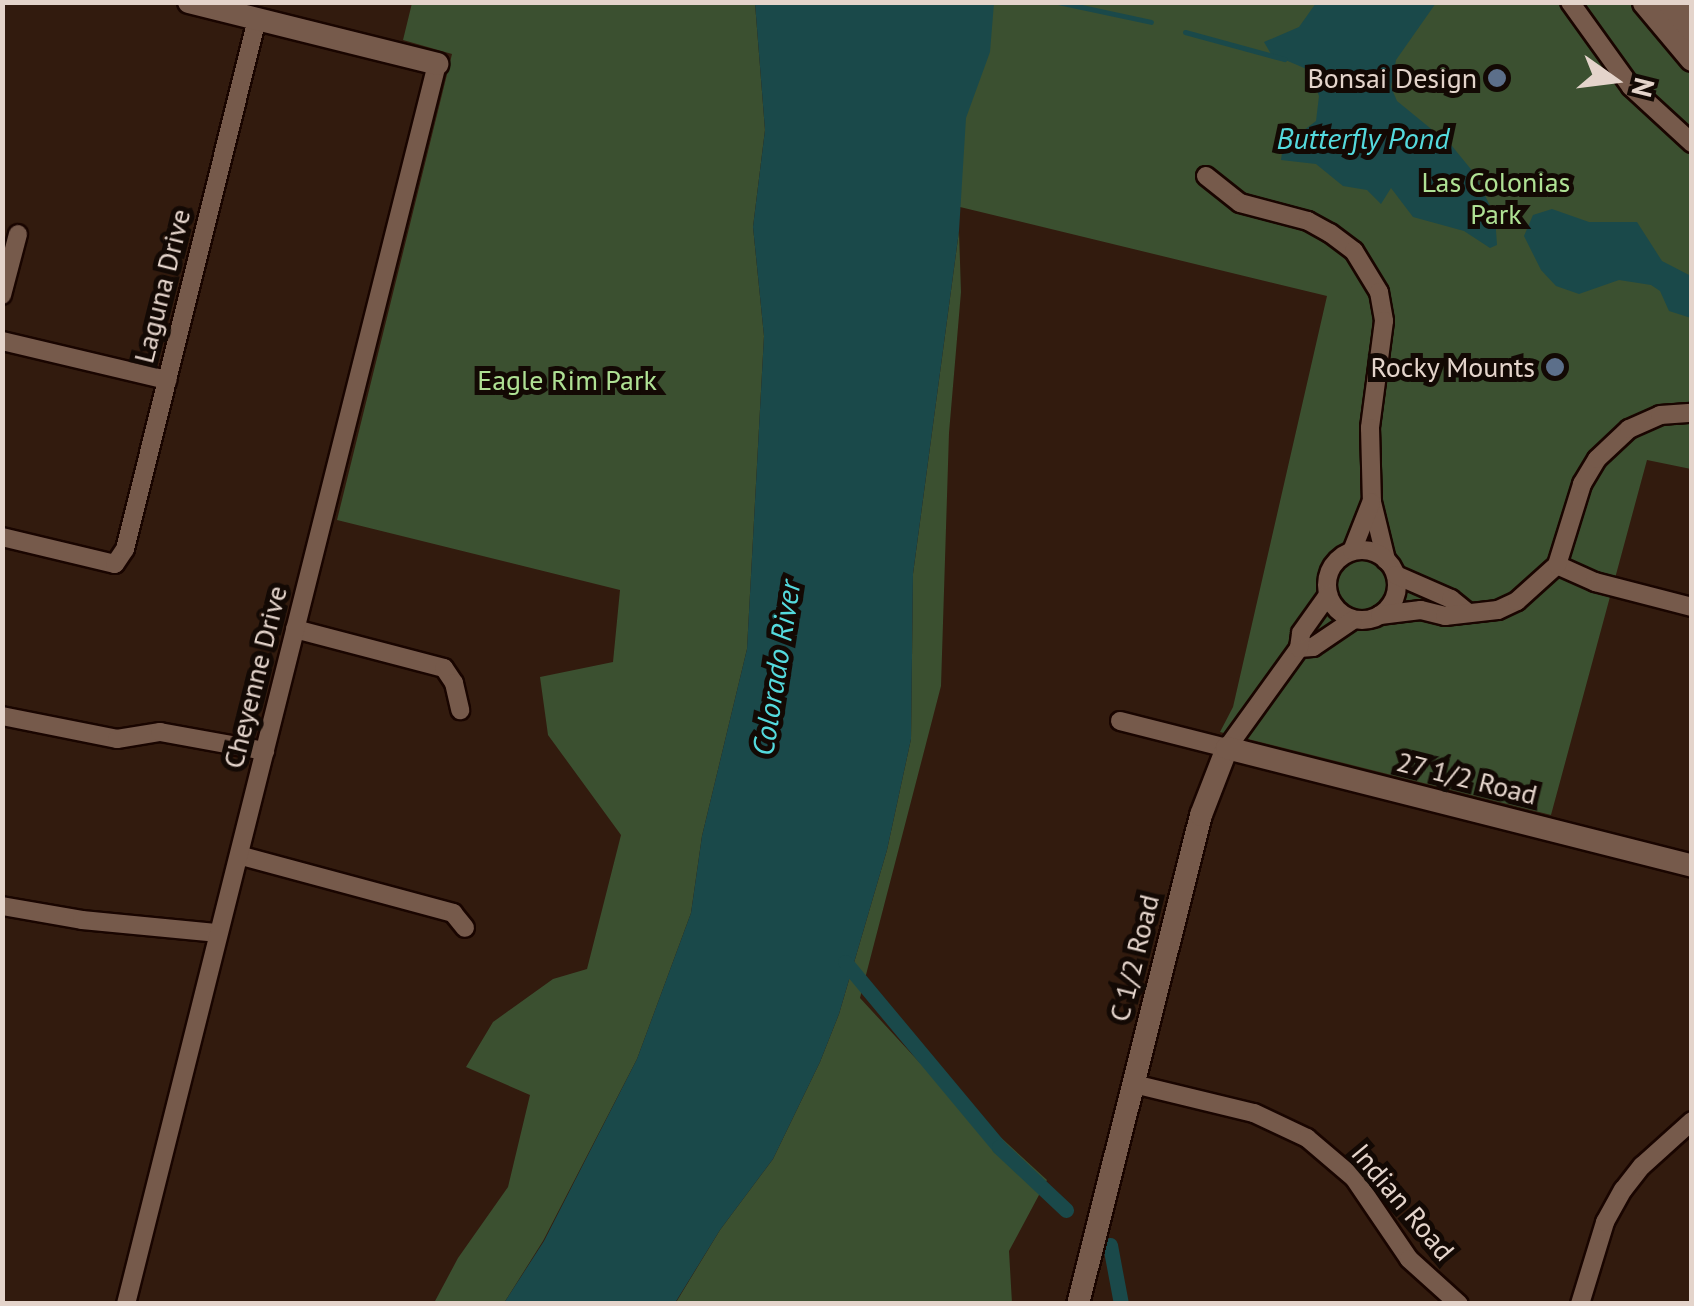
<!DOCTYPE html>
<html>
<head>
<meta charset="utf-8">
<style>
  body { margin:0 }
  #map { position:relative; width:1694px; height:1306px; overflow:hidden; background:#321b0e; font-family:"PT Sans",sans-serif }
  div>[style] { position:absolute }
  .green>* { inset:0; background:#3b5030 }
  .water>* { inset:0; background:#1a494a }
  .stream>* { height:5px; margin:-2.5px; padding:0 2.5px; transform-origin:2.5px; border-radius:2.5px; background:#1a494a }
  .canal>* { height:15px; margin:-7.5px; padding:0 7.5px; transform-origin:7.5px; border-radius:7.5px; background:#1a494a }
  .roads { filter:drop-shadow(2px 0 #190500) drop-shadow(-2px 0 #190500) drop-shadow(0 2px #190500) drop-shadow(0 -2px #190500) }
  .minor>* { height:18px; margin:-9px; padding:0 9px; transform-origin:9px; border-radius:9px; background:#765a4b }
  .minor>.ring { margin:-9px; padding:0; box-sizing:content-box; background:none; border:18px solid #765a4b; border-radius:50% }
  .tertiary>* { height:22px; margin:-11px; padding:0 11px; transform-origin:11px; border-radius:11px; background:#765a4b }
  .secondary>* { height:25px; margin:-12.5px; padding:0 12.5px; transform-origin:12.5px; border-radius:12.5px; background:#765a4b }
  .dots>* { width:28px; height:28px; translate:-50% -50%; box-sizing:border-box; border:5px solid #130904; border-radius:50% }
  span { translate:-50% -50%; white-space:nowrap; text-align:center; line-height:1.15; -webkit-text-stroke:10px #130904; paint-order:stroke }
  .poi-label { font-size:28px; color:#e4d4cb }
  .right { translate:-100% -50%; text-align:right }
  .park-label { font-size:28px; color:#afe194 }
  .street-label { font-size:28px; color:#e4d4cb }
  .water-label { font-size:30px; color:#54dadd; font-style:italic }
  .frame { position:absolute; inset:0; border:5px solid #e4d4cb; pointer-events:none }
  .north { position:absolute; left:1564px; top:30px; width:100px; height:100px; -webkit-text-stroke:8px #130904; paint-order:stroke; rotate:104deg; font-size:28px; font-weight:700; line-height:40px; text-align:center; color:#e4d4cb }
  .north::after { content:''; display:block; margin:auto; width:35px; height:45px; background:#e4d4cb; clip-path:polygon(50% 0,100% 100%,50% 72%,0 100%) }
</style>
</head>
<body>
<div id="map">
  <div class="green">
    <div style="clip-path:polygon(412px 3px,755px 3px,765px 130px,753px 227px,764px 336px,747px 649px,702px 836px,691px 913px,637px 1059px,543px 1241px,504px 1303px,434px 1303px,458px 1258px,508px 1187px,530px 1095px,466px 1067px,493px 1022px,553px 979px,587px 969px,621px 835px,548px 735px,540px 677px,613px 662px,620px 590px,337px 520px,452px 54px,403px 40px)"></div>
    <div style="clip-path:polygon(967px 3px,1637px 3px,1691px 67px,1691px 469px,1647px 460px,1551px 815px,1220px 732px,1233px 707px,1327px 296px,960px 207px)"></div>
    <div style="clip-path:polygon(959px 231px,961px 292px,949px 433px,941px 686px,860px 998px,920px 1063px,1047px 1180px,1009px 1251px,1012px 1303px,675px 1304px,720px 1230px,773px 1159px,820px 1062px,839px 1014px,887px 850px,911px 739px,913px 574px)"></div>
  </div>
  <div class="water">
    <div style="clip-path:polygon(755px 3px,994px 3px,990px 52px,966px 118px,959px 231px,913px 574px,911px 739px,887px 850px,839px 1014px,820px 1062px,773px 1159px,720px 1230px,675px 1303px,504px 1303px,544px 1241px,637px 1059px,691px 913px,702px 836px,747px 649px,764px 336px,753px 227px,765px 130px)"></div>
    <div style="clip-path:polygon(1316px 3px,1436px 3px,1396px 60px,1391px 87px,1397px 101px,1452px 146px,1474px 173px,1495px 216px,1497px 245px,1490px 248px,1464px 231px,1413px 217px,1391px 188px,1381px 204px,1367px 190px,1343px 186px,1316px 164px,1281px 160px,1283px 146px,1316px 121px,1319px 96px,1309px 70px,1271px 54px,1264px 42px,1299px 27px)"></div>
    <div style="clip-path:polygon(1552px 209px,1589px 222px,1637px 222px,1662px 261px,1691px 276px,1691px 318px,1669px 311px,1660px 291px,1651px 285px,1619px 280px,1579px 294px,1556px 286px,1541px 270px,1524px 236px,1533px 215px)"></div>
  </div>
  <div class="stream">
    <div style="left:1058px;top:2px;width:95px;rotate:12.1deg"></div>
    <div style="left:1185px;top:32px;width:103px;rotate:15.3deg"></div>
  </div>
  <div class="canal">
    <div style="left:845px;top:962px;width:241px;rotate:50.2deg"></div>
    <div style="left:999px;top:1147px;width:92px;rotate:43.2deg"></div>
    <div style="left:1110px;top:1245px;width:60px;rotate:79.4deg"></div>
  </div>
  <div class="roads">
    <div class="minor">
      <div style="left:1570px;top:2px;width:105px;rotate:54.3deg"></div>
      <div style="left:1631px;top:87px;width:83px;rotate:42.6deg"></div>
      <div style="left:1206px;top:176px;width:43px;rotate:38.5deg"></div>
      <div style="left:1240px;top:203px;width:70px;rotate:14.8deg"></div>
      <div style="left:1308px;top:221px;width:25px;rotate:29deg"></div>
      <div style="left:1330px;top:233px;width:30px;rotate:37deg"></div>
      <div style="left:1354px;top:251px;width:48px;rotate:58.6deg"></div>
      <div style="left:1379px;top:292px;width:29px;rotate:80deg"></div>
      <div style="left:1384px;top:321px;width:108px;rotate:97.5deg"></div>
      <div style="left:1370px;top:428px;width:74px;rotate:88.5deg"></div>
      <div style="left:1372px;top:502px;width:60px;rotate:76.4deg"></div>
      <div style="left:2px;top:295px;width:63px;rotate:-75.3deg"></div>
      <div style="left:2px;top:341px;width:170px;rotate:13.3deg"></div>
      <div style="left:2px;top:537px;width:116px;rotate:13.4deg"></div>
      <div style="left:115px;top:564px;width:18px;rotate:-56deg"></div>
      <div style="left:125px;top:549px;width:546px;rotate:-76.01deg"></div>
      <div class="ring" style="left:1327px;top:550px;width:52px;height:52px"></div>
      <div style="left:1352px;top:551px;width:52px;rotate:-68.4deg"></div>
      <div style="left:1557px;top:565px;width:42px;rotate:24.1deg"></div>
      <div style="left:1595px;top:582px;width:100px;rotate:14.5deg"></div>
      <div style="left:1396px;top:575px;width:60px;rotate:23.6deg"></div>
      <div style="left:1451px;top:599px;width:21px;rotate:39deg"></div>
      <div style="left:1380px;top:615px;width:41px;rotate:-7deg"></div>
      <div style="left:1421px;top:610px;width:25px;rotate:14deg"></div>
      <div style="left:1445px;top:616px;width:53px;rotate:-6.5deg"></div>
      <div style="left:1498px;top:610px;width:21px;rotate:-25deg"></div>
      <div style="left:1517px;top:601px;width:54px;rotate:-42deg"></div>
      <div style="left:1557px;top:565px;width:85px;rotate:-72.8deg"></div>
      <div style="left:1582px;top:484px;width:29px;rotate:-59deg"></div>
      <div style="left:1597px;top:459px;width:44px;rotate:-43.2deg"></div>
      <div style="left:1629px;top:429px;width:34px;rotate:-24deg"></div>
      <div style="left:1660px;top:415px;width:32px;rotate:-4deg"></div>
      <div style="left:295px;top:629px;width:154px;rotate:14.7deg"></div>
      <div style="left:444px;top:668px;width:18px;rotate:56deg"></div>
      <div style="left:454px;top:683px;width:28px;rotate:77deg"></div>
      <div style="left:1299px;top:648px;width:14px;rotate:-4deg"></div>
      <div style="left:1313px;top:647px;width:48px;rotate:-34deg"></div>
      <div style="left:2px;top:716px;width:117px;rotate:11.3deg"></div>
      <div style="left:117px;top:739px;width:44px;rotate:-9.2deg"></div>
      <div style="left:160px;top:732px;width:107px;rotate:10.3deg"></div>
      <div style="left:1120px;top:721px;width:110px;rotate:14.2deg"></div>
      <div style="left:1227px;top:748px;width:123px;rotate:-54.2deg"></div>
      <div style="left:1299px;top:648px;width:15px;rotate:-82deg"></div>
      <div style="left:1301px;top:633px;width:47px;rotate:-54.6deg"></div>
      <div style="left:242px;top:856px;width:219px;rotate:15.1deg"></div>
      <div style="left:453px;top:913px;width:19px;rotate:51deg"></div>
      <div style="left:2px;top:906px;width:81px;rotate:9.9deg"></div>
      <div style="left:82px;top:920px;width:137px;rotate:5.5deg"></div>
      <div style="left:1134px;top:1084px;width:123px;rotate:13.6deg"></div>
      <div style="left:1254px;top:1113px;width:59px;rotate:25.3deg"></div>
      <div style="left:1307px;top:1138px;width:62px;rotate:40.4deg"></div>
      <div style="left:1354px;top:1178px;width:98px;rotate:55.8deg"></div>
      <div style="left:1409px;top:1259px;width:67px;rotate:42deg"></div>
      <div style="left:126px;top:1304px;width:1278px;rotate:-75.92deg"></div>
      <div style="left:1580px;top:1304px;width:86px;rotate:-73deg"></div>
      <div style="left:1605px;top:1222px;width:37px;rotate:-61deg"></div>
      <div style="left:1623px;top:1190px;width:31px;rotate:-52deg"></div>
      <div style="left:1642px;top:1166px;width:67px;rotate:-42deg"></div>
    </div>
    <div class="tertiary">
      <div style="left:189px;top:2px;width:256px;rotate:14deg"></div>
      <div style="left:1078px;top:1304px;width:504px;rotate:-75.88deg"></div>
      <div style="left:1201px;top:815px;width:72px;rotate:-68.8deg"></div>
      <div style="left:1227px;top:748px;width:480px;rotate:14.2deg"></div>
    </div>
    <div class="secondary">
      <div style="left:1645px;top:2px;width:73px;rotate:50deg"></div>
      <div style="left:1670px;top:2px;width:34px;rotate:50deg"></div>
    </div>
  </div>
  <div class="dots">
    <div style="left:1497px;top:78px;background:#5c6f8a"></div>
    <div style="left:1555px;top:367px;background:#5c6f8a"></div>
  </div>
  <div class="poi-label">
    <span class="right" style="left:1477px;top:78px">Bonsai Design</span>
    <span class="right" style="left:1535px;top:367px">Rocky Mounts</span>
  </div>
  <div class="park-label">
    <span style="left:1496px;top:198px">Las Colonias<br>Park</span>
    <span style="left:567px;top:380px">Eagle Rim Park</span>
  </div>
  <div class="street-label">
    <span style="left:162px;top:286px;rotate:-76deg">Laguna Drive</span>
    <span style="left:255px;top:677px;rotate:-76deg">Cheyenne Drive</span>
    <span style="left:1467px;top:778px;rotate:14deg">27 1/2 Road</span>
    <span style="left:1134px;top:958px;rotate:-76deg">C 1/2 Road</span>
    <span style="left:1403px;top:1202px;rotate:50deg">Indian Road</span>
  </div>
  <div class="water-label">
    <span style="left:1363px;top:138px">Butterfly Pond</span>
    <span style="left:776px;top:668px;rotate:-81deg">Colorado River</span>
  </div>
  <div class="frame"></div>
  <div class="north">N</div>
</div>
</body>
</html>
